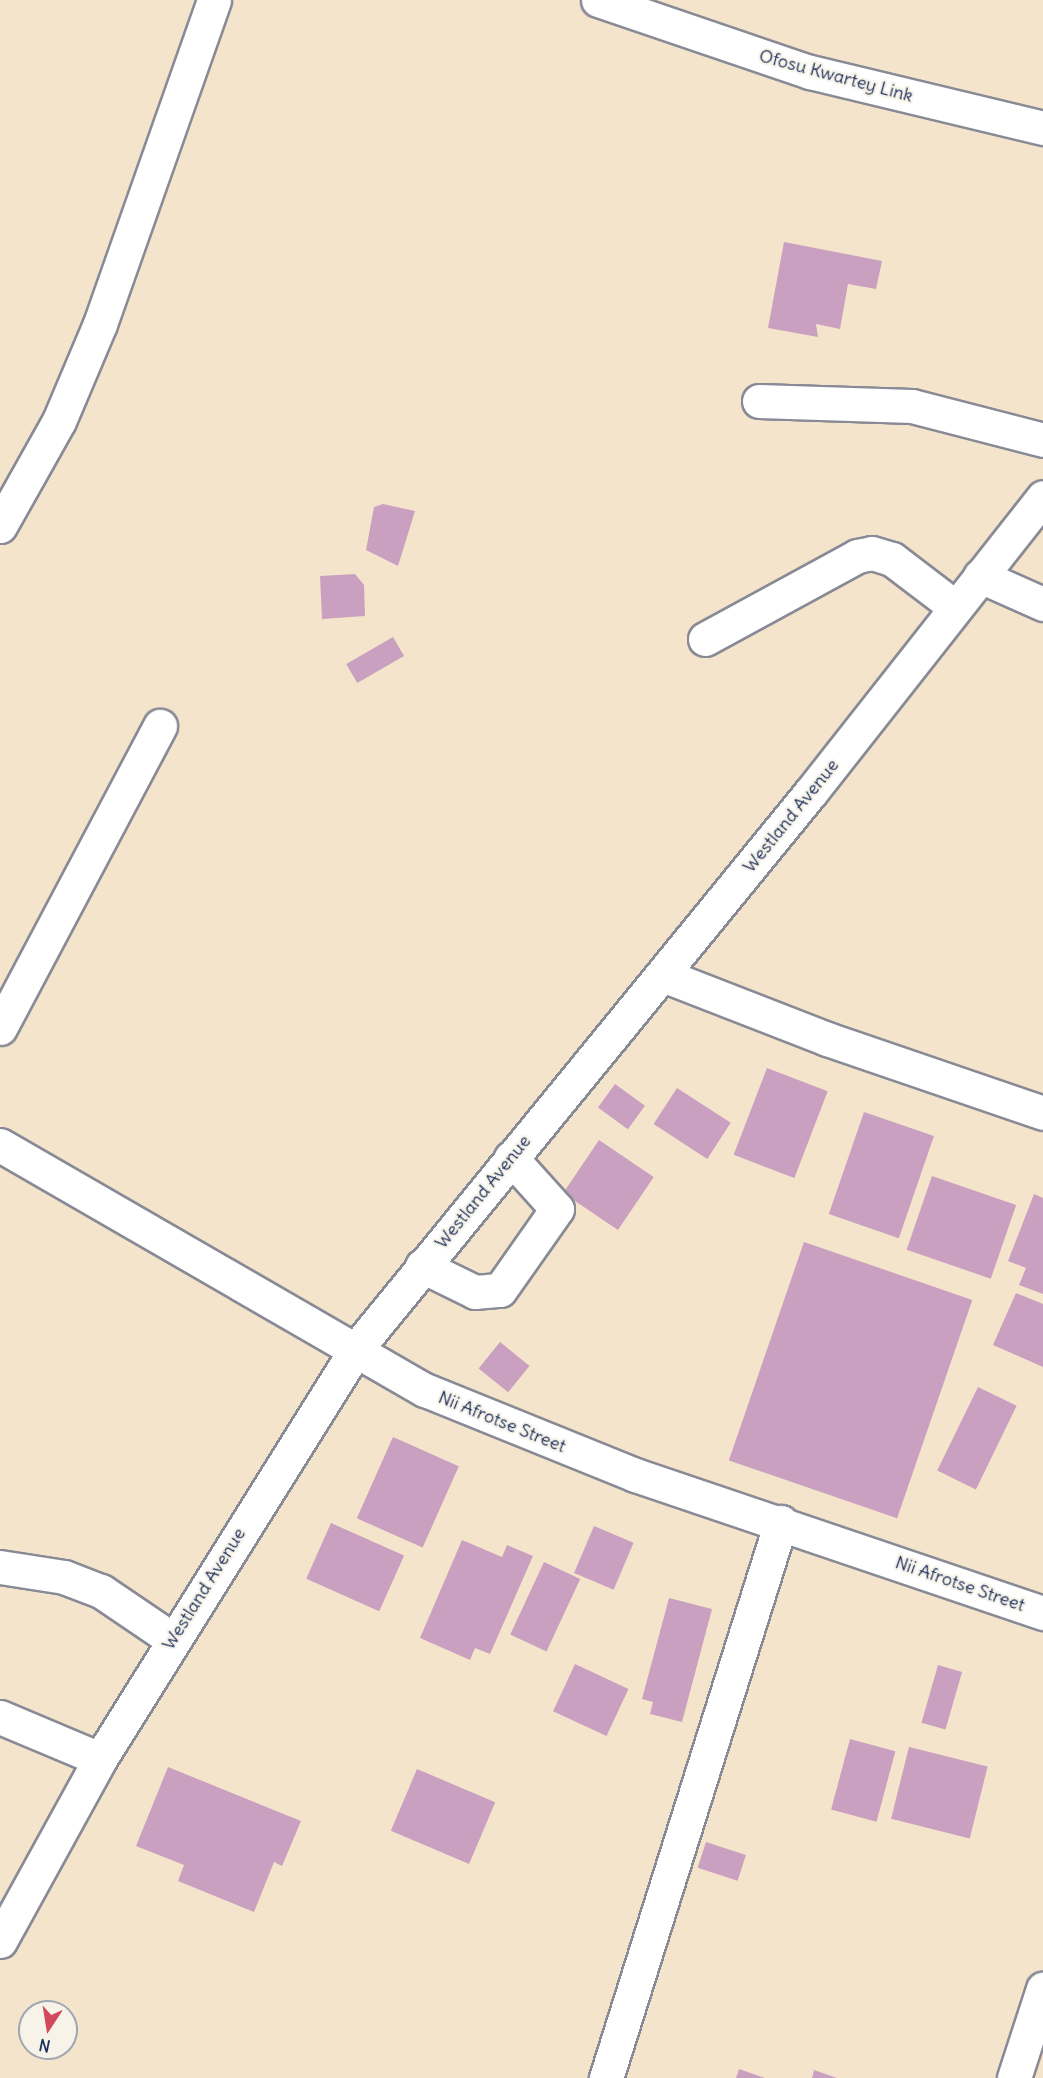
<!DOCTYPE html>
<html>
<head>
<meta charset="utf-8">
<style>
  body { margin:0 }
  #map { position:relative; width:1043px; height:2078px; overflow:hidden; background:#f5e4cc; font-family:Delius,sans-serif }
  div>[style] { position:absolute }
  .building>* { inset:0; background:#c9a0c0; transform-origin:0 0 }
  .roads { filter:drop-shadow(2px 0 #888a95) drop-shadow(-2px 0 #888a95) drop-shadow(0 2px #888a95) drop-shadow(0 -2px #888a95) }
  .minor>* { height:33px; margin:-16.5px; padding:0 16.5px; transform-origin:16.5px; border-radius:16.5px; background:#fff }
  span { translate:-50% -50%; white-space:nowrap; text-align:center; line-height:1.15; -webkit-text-stroke:4.5px #f7f3e8; paint-order:stroke }
  .street-label { font-size:18px; color:#1b2f5e }
  .north { position:absolute; left:18px; top:2000px; width:60px; height:60px; box-sizing:border-box; background:#f7f3e8; border:2px solid #9fa5b1; border-radius:50%; rotate:192deg; font-size:16px; font-weight:700; line-height:24px; text-align:center; color:#1b2f5e }
  .north::after { content:''; display:block; margin:auto; width:21px; height:27px; background:#d1495b; clip-path:polygon(50% 0,100% 100%,50% 72%,0 100%) }
</style>
</head>
<body>
<div id="map">
  <div class="building">
    <div style="clip-path:polygon(784px 242px,882px 261px,876px 289px,848px 284px,840px 329px,816px 324px,818px 337px,768px 328px)"></div>
    <div style="clip-path:polygon(383px 504px,415px 511px,398px 566px,366px 550px,374px 507px)"></div>
    <div style="clip-path:polygon(355px 574px,364px 585px,365px 616px,322px 619px,320px 576px)"></div>
    <div style="left:393px;top:637px;width:22px;height:54px;rotate:60deg"></div>
    <div style="left:767px;top:1068px;width:65px;height:93px;rotate:21deg"></div>
    <div style="left:615px;top:1084px;width:37px;height:29px;rotate:36deg"></div>
    <div style="left:677px;top:1088px;width:64px;height:43px;rotate:33deg"></div>
    <div style="left:864px;top:1112px;width:74px;height:108px;rotate:19deg"></div>
    <div style="left:599px;top:1140px;width:66px;height:64px;rotate:34deg"></div>
    <div style="left:932px;top:1176px;width:89px;height:78px;rotate:19deg"></div>
    <div style="clip-path:polygon(1034px 1194px,1043px 1198px,1043px 1294px,1019px 1285px,1026px 1268px,1008px 1261px)"></div>
    <div style="left:804px;top:1242px;width:178px;height:231px;rotate:19deg"></div>
    <div style="clip-path:polygon(1016px 1293px,1043px 1304px,1043px 1367px,993px 1345px)"></div>
    <div style="left:500px;top:1342px;width:38px;height:34px;rotate:39deg"></div>
    <div style="left:978px;top:1387px;width:43px;height:93px;rotate:26deg"></div>
    <div style="left:393px;top:1437px;width:72px;height:89px;rotate:24deg"></div>
    <div style="left:331px;top:1523px;width:80px;height:61px;rotate:24deg"></div>
    <div style="left:594px;top:1526px;width:43px;height:51px;rotate:23deg"></div>
    <div style="clip-path:polygon(462px 1540px,502px 1557px,507px 1545px,533px 1556px,490px 1654px,475px 1648px,470px 1660px,420px 1638px)"></div>
    <div style="left:544px;top:1562px;width:40px;height:80px;rotate:25deg"></div>
    <div style="clip-path:polygon(669px 1598px,712px 1609px,682px 1722px,650px 1714px,653px 1702px,642px 1699px)"></div>
    <div style="left:575px;top:1664px;width:59px;height:52px;rotate:25deg"></div>
    <div style="left:938px;top:1665px;width:25px;height:60px;rotate:16deg"></div>
    <div style="left:850px;top:1739px;width:47px;height:73px;rotate:15deg"></div>
    <div style="left:909px;top:1747px;width:81px;height:74px;rotate:14deg"></div>
    <div style="clip-path:polygon(168px 1767px,301px 1821px,282px 1866px,274px 1862px,254px 1912px,178px 1881px,184px 1865px,136px 1846px)"></div>
    <div style="left:417px;top:1769px;width:85px;height:67px;rotate:23deg"></div>
    <div style="left:706px;top:1842px;width:42px;height:27px;rotate:18deg"></div>
    <div style="clip-path:polygon(739px 2069px,765px 2078px,736px 2078px)"></div>
    <div style="clip-path:polygon(814px 2070px,837px 2078px,812px 2078px)"></div>
  </div>
  <div class="roads">
    <div class="minor">
      <div style="left:598px;top:0;width:224px;rotate:18.8deg"></div>
      <div style="left:810px;top:72px;width:240px;rotate:13.5deg"></div>
      <div style="left:759px;top:401px;width:153px;rotate:1.9deg"></div>
      <div style="left:912px;top:406px;width:135px;rotate:14.5deg"></div>
      <div style="left:0;top:526px;width:120px;rotate:-60.7deg"></div>
      <div style="left:59px;top:421px;width:105px;rotate:-67.1deg"></div>
      <div style="left:100px;top:324px;width:343px;rotate:-70.6deg"></div>
      <div style="left:980px;top:576px;width:69px;rotate:24deg"></div>
      <div style="left:705px;top:639px;width:173px;rotate:-28.6deg"></div>
      <div style="left:857px;top:556px;width:15px;rotate:-11deg"></div>
      <div style="left:872px;top:553px;width:21px;rotate:17deg"></div>
      <div style="left:892px;top:559px;width:79px;rotate:37.3deg"></div>
      <div style="left:663px;top:975px;width:176px;rotate:21.3deg"></div>
      <div style="left:827px;top:1039px;width:228px;rotate:18.9deg"></div>
      <div style="left:0;top:1028px;width:342px;rotate:-62.1deg"></div>
      <div style="left:0;top:1145px;width:491px;rotate:30deg"></div>
      <div style="left:425px;top:1390px;width:227px;rotate:22deg"></div>
      <div style="left:635px;top:1475px;width:431px;rotate:18.7deg"></div>
      <div style="left:422px;top:1266px;width:59px;rotate:26.1deg"></div>
      <div style="left:475px;top:1292px;width:25px;rotate:-5deg"></div>
      <div style="left:500px;top:1290px;width:99px;rotate:-54.9deg"></div>
      <div style="left:557px;top:1209px;width:69px;rotate:-132deg"></div>
      <div style="left:0;top:1567px;width:65px;rotate:8.9deg"></div>
      <div style="left:64px;top:1577px;width:40px;rotate:21deg"></div>
      <div style="left:101px;top:1591px;width:86px;rotate:34.1deg"></div>
      <div style="left:0;top:1717px;width:108px;rotate:22.8deg"></div>
      <div style="left:0;top:1941px;width:208px;rotate:-61.2deg"></div>
      <div style="left:100px;top:1759px;width:485px;rotate:-58deg"></div>
      <div style="left:357px;top:1348px;width:718px;rotate:-50.77deg"></div>
      <div style="left:811px;top:792px;width:375px;rotate:-51.8deg"></div>
      <div style="left:606px;top:2078px;width:583px;rotate:-72.53deg"></div>
      <div style="left:1014px;top:2078px;width:94px;rotate:-72deg"></div>
    </div>
  </div>
  <div class="street-label">
    <span style="left:836px;top:76px;rotate:15deg">Ofosu Kwartey Link</span>
    <span style="left:791px;top:816px;rotate:-51deg">Westland Avenue</span>
    <span style="left:483px;top:1192px;rotate:-51deg">Westland Avenue</span>
    <span style="left:502px;top:1422px;rotate:22deg">Nii Afrotse Street</span>
    <span style="left:960px;top:1584px;rotate:19deg">Nii Afrotse Street</span>
    <span style="left:204px;top:1589px;rotate:-58deg">Westland Avenue</span>
  </div>
  <div class="north">N</div>
</div>
</body>
</html>
